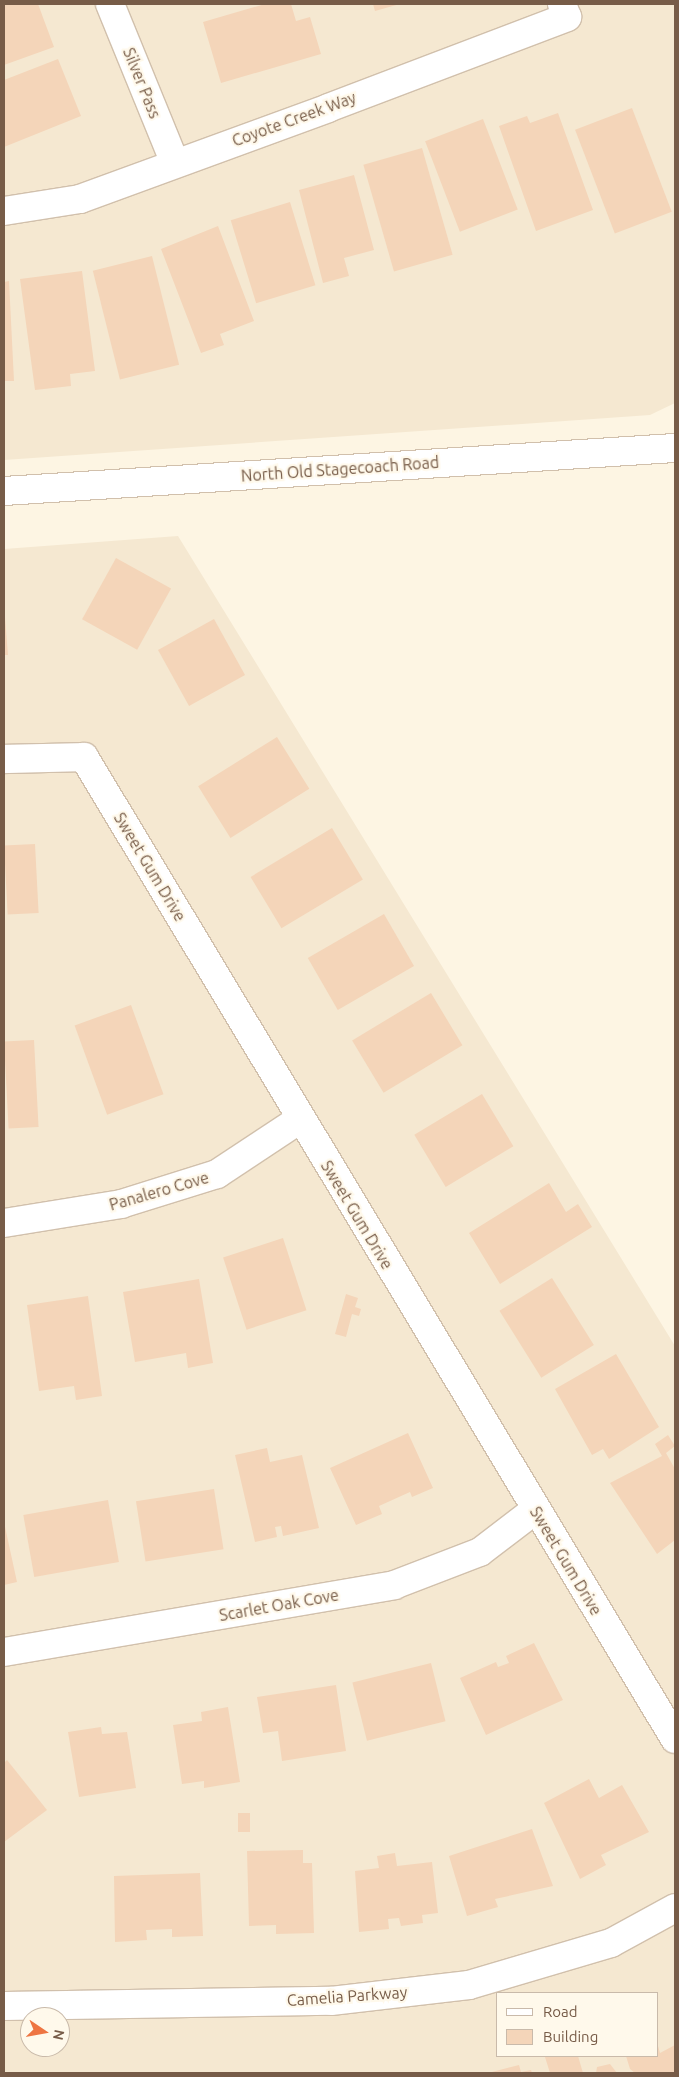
<!DOCTYPE html>
<html>
<head>
<meta charset="utf-8">
<style>
  body { margin:0 }
  #map { position:relative; width:679px; height:2077px; overflow:hidden; background:#fdf5e3; font-family:Ubuntu,sans-serif }
  div>[style] { position:absolute }
  .residential>* { inset:0; background:#f5e8d1 }
  .building>* { inset:0; background:#f4d5b9; transform-origin:0 0 }
  .roads { filter:drop-shadow(1px 0 #d1c0ac) drop-shadow(-1px 0 #d1c0ac) drop-shadow(0 1px #d1c0ac) drop-shadow(0 -1px #d1c0ac) }
  .minor>* { height:28px; margin:-14px; padding:0 14px; transform-origin:14px; border-radius:14px; background:#fff }
  .tertiary>* { height:28px; margin:-14px; padding:0 14px; transform-origin:14px; border-radius:14px; background:#fff }
  span { translate:-50% -50%; white-space:nowrap; text-align:center; line-height:1.15; -webkit-text-stroke:4.5px #fff9eb; paint-order:stroke }
  .street-label { font-size:16px; color:#775c48 }
  .frame { position:absolute; inset:0; border:5px solid #775c48; pointer-events:none }
  .legend { position:absolute; left:496px; top:1992px; width:162px; height:65px; box-sizing:border-box; background:#fff9eb; border:1px solid #c9baaa; margin:0; padding:6px 9px; list-style:none; font-size:15px; color:#775c48 }
  .legend li { display:flex; align-items:center; gap:10px; height:25px }
  .legend b { width:25px; border:1px solid #c9baaa }
  .north { position:absolute; left:20px; top:2007px; width:50px; height:50px; box-sizing:border-box; background:#fff9eb; border:1px solid #c9baaa; border-radius:50%; rotate:102deg; font-size:14px; font-weight:700; line-height:20px; text-align:center; color:#775c48 }
  .north::after { content:''; display:block; margin:auto; width:18px; height:22px; background:#ee7542; clip-path:polygon(50% 0,100% 100%,50% 72%,0 100%) }
</style>
</head>
<body>
<div id="map">
  <div class="residential">
    <div style="clip-path:polygon(4px 4px,675px 4px,675px 403px,650px 415px,4px 460px)"></div>
    <div style="clip-path:polygon(evenodd,178px 536px,675px 1346px,675px 2073px,4px 2073px,4px 549px,178px 536px,498px 1993px,658px 1993px,658px 2056px,498px 2056px,498px 1993px,178px 536px,30px 2017px,60px 2017px,60px 2047px,30px 2047px,30px 2017px)"></div>
  </div>
  <div class="building">
    <div style="clip-path:polygon(4px 4px,38px 4px,54px 47px,4px 65px)"></div>
    <div style="clip-path:polygon(265px 4px,291px 4px,296px 21px,310px 17px,321px 54px,221px 83px,203px 22px)"></div>
    <div style="clip-path:polygon(373px 4px,400px 4px,375px 11px)"></div>
    <div style="clip-path:polygon(58px 59px,81px 116px,4px 147px,4px 80px)"></div>
    <div style="left:632px;top:108px;width:111px;height:61px;rotate:69deg"></div>
    <div style="clip-path:polygon(558px 113px,593px 210px,536px 231px,499px 126px,527px 116px,530px 123px)"></div>
    <div style="left:483px;top:119px;width:97px;height:62px;rotate:69deg"></div>
    <div style="left:422px;top:148px;width:111px;height:61px;rotate:74deg"></div>
    <div style="clip-path:polygon(354px 175px,374px 250px,344px 258px,349px 276px,323px 283px,299px 190px)"></div>
    <div style="left:290px;top:202px;width:87px;height:62px;rotate:73deg"></div>
    <div style="clip-path:polygon(218px 226px,254px 321px,220px 334px,224px 345px,201px 353px,161px 249px)"></div>
    <div style="left:152px;top:256px;width:112px;height:61px;rotate:76deg"></div>
    <div style="clip-path:polygon(82px 271px,95px 371px,70px 374px,71px 386px,35px 390px,20px 279px)"></div>
    <div style="clip-path:polygon(9px 281px,14px 381px,4px 381px,4px 282px)"></div>
    <div style="left:116px;top:558px;width:63px;height:70px;rotate:29deg"></div>
    <div style="clip-path:polygon(4px 605px,8px 655px,4px 655px)"></div>
    <div style="left:214px;top:619px;width:64px;height:64px;rotate:61deg"></div>
    <div style="left:277px;top:737px;width:61px;height:93px;rotate:58deg"></div>
    <div style="left:332px;top:828px;width:60px;height:95px;rotate:59deg"></div>
    <div style="left:35px;top:844px;width:69px;height:31px;rotate:87deg"></div>
    <div style="left:384px;top:914px;width:60px;height:88px;rotate:60deg"></div>
    <div style="left:431px;top:993px;width:61px;height:92px;rotate:59deg"></div>
    <div style="left:131px;top:1005px;width:95px;height:60px;rotate:70deg"></div>
    <div style="left:34px;top:1040px;width:87px;height:30px;rotate:87deg"></div>
    <div style="left:482px;top:1094px;width:61px;height:79px;rotate:59deg"></div>
    <div style="clip-path:polygon(549px 1183px,566px 1212px,578px 1204px,592px 1227px,500px 1284px,469px 1233px)"></div>
    <div style="left:283px;top:1238px;width:76px;height:63px;rotate:72deg"></div>
    <div style="left:552px;top:1278px;width:79px;height:62px;rotate:58deg"></div>
    <div style="clip-path:polygon(199px 1279px,213px 1363px,188px 1368px,186px 1353px,135px 1362px,123px 1292px)"></div>
    <div style="clip-path:polygon(346px 1294px,358px 1298px,355px 1307px,361px 1309px,359px 1316px,352px 1314px,346px 1337px,335px 1334px)"></div>
    <div style="clip-path:polygon(88px 1296px,102px 1396px,76px 1400px,74px 1386px,39px 1391px,27px 1305px)"></div>
    <div style="clip-path:polygon(616px 1354px,659px 1427px,609px 1459px,603px 1449px,592px 1455px,555px 1389px)"></div>
    <div style="clip-path:polygon(408px 1433px,433px 1488px,412px 1497px,410px 1492px,379px 1506px,382px 1514px,356px 1525px,330px 1468px)"></div>
    <div style="clip-path:polygon(668px 1435px,675px 1446px,666px 1453px,675px 1469px,675px 1540px,657px 1554px,610px 1483px,662px 1456px,655px 1444px)"></div>
    <div style="clip-path:polygon(267px 1448px,270px 1462px,302px 1455px,319px 1528px,283px 1536px,281px 1526px,275px 1527px,277px 1537px,255px 1542px,235px 1455px)"></div>
    <div style="left:214px;top:1489px;width:61px;height:79px;rotate:81deg"></div>
    <div style="left:108px;top:1500px;width:63px;height:86px;rotate:80deg"></div>
    <div style="clip-path:polygon(4px 1522px,17px 1582px,4px 1585px)"></div>
    <div style="clip-path:polygon(534px 1643px,563px 1700px,486px 1735px,460px 1678px,496px 1662px,498px 1667px,509px 1663px,506px 1656px)"></div>
    <div style="left:431px;top:1663px;width:60px;height:81px;rotate:76deg"></div>
    <div style="clip-path:polygon(336px 1685px,346px 1751px,282px 1761px,278px 1731px,263px 1733px,257px 1697px)"></div>
    <div style="clip-path:polygon(228px 1707px,240px 1782px,204px 1788px,204px 1781px,182px 1784px,173px 1725px,202px 1721px,201px 1712px)"></div>
    <div style="clip-path:polygon(101px 1727px,102px 1734px,127px 1732px,136px 1788px,79px 1797px,68px 1732px)"></div>
    <div style="clip-path:polygon(7px 1760px,47px 1810px,4px 1842px,4px 1763px)"></div>
    <div style="clip-path:polygon(589px 1779px,599px 1798px,622px 1785px,649px 1832px,601px 1855px,606px 1865px,580px 1879px,544px 1803px)"></div>
    <div style="left:238px;top:1813px;width:12px;height:19px"></div>
    <div style="clip-path:polygon(532px 1829px,553px 1886px,495px 1899px,498px 1907px,467px 1916px,449px 1856px)"></div>
    <div style="clip-path:polygon(303px 1850px,303px 1863px,312px 1863px,314px 1933px,276px 1934px,276px 1925px,249px 1926px,247px 1851px)"></div>
    <div style="clip-path:polygon(395px 1853px,397px 1866px,432px 1862px,438px 1913px,422px 1915px,423px 1923px,401px 1926px,399px 1918px,388px 1919px,389px 1929px,359px 1932px,355px 1871px,379px 1868px,377px 1856px)"></div>
    <div style="clip-path:polygon(200px 1873px,203px 1936px,172px 1937px,172px 1929px,146px 1930px,147px 1940px,115px 1942px,114px 1876px)"></div>
    <div style="clip-path:polygon(675px 2045px,675px 2073px,635px 2073px,630px 2069px,626px 2056px,658px 2056px,658px 2046px,660px 2053px)"></div>
    <div style="clip-path:polygon(551px 2056px,578px 2056px,583px 2073px,550px 2073px,545px 2057px)"></div>
    <div style="clip-path:polygon(610px 2064px,617px 2073px,596px 2073px,597px 2067px)"></div>
    <div style="clip-path:polygon(519px 2065px,521px 2072px,531px 2070px,532px 2073px,488px 2073px)"></div>
  </div>
  <div class="roads">
    <div class="minor">
      <div style="left:110px;top:4px;width:170px;rotate:67.8deg"></div>
      <div style="left:4px;top:211px;width:77px;rotate:-9deg"></div>
      <div style="left:80px;top:199px;width:264px;rotate:-20.1deg"></div>
      <div style="left:328px;top:108px;width:256px;rotate:-20.8deg"></div>
      <div style="left:567px;top:17px;width:14px;rotate:-111deg"></div>
      <div style="left:4px;top:759px;width:80px;rotate:-1.4deg"></div>
      <div style="left:84px;top:757px;width:1146px;rotate:58.96deg"></div>
      <div style="left:4px;top:1223px;width:119px;rotate:-9.2deg"></div>
      <div style="left:121px;top:1204px;width:101px;rotate:-17.4deg"></div>
      <div style="left:217px;top:1174px;width:100px;rotate:-33.5deg"></div>
      <div style="left:4px;top:1652px;width:396px;rotate:-9.7deg"></div>
      <div style="left:394px;top:1585px;width:92px;rotate:-21deg"></div>
      <div style="left:480px;top:1552px;width:69px;rotate:-37.4deg"></div>
      <div style="left:4px;top:2006px;width:327px;rotate:-0.9deg"></div>
      <div style="left:331px;top:2001px;width:139px;rotate:-6.6deg"></div>
      <div style="left:469px;top:1985px;width:148px;rotate:-16.5deg"></div>
      <div style="left:611px;top:1943px;width:73px;rotate:-28.7deg"></div>
    </div>
    <div class="tertiary">
      <div style="left:4px;top:491px;width:672px;rotate:-3.67deg"></div>
    </div>
  </div>
  <div class="street-label">
    <span style="left:142px;top:83px;rotate:68deg">Silver Pass</span>
    <span style="left:294px;top:119px;rotate:-20deg">Coyote Creek Way</span>
    <span style="left:340px;top:469px;rotate:-4deg">North Old Stagecoach Road</span>
    <span style="left:150px;top:867px;rotate:59deg">Sweet Gum Drive</span>
    <span style="left:159px;top:1191px;rotate:-16deg">Panalero Cove</span>
    <span style="left:357px;top:1215px;rotate:59deg">Sweet Gum Drive</span>
    <span style="left:566px;top:1561px;rotate:59deg">Sweet Gum Drive</span>
    <span style="left:279px;top:1605px;rotate:-10deg">Scarlet Oak Cove</span>
    <span style="left:347px;top:1996px;rotate:-4deg">Camelia Parkway</span>
  </div>
  <div class="frame"></div>
  <ul class="legend">
  <li><b style="height:6px;background:#fff"></b>Road</li>
  <li><b style="height:14px;background:#f4d5b9"></b>Building</li>
  </ul>
  <div class="north">N</div>
</div>
</body>
</html>
